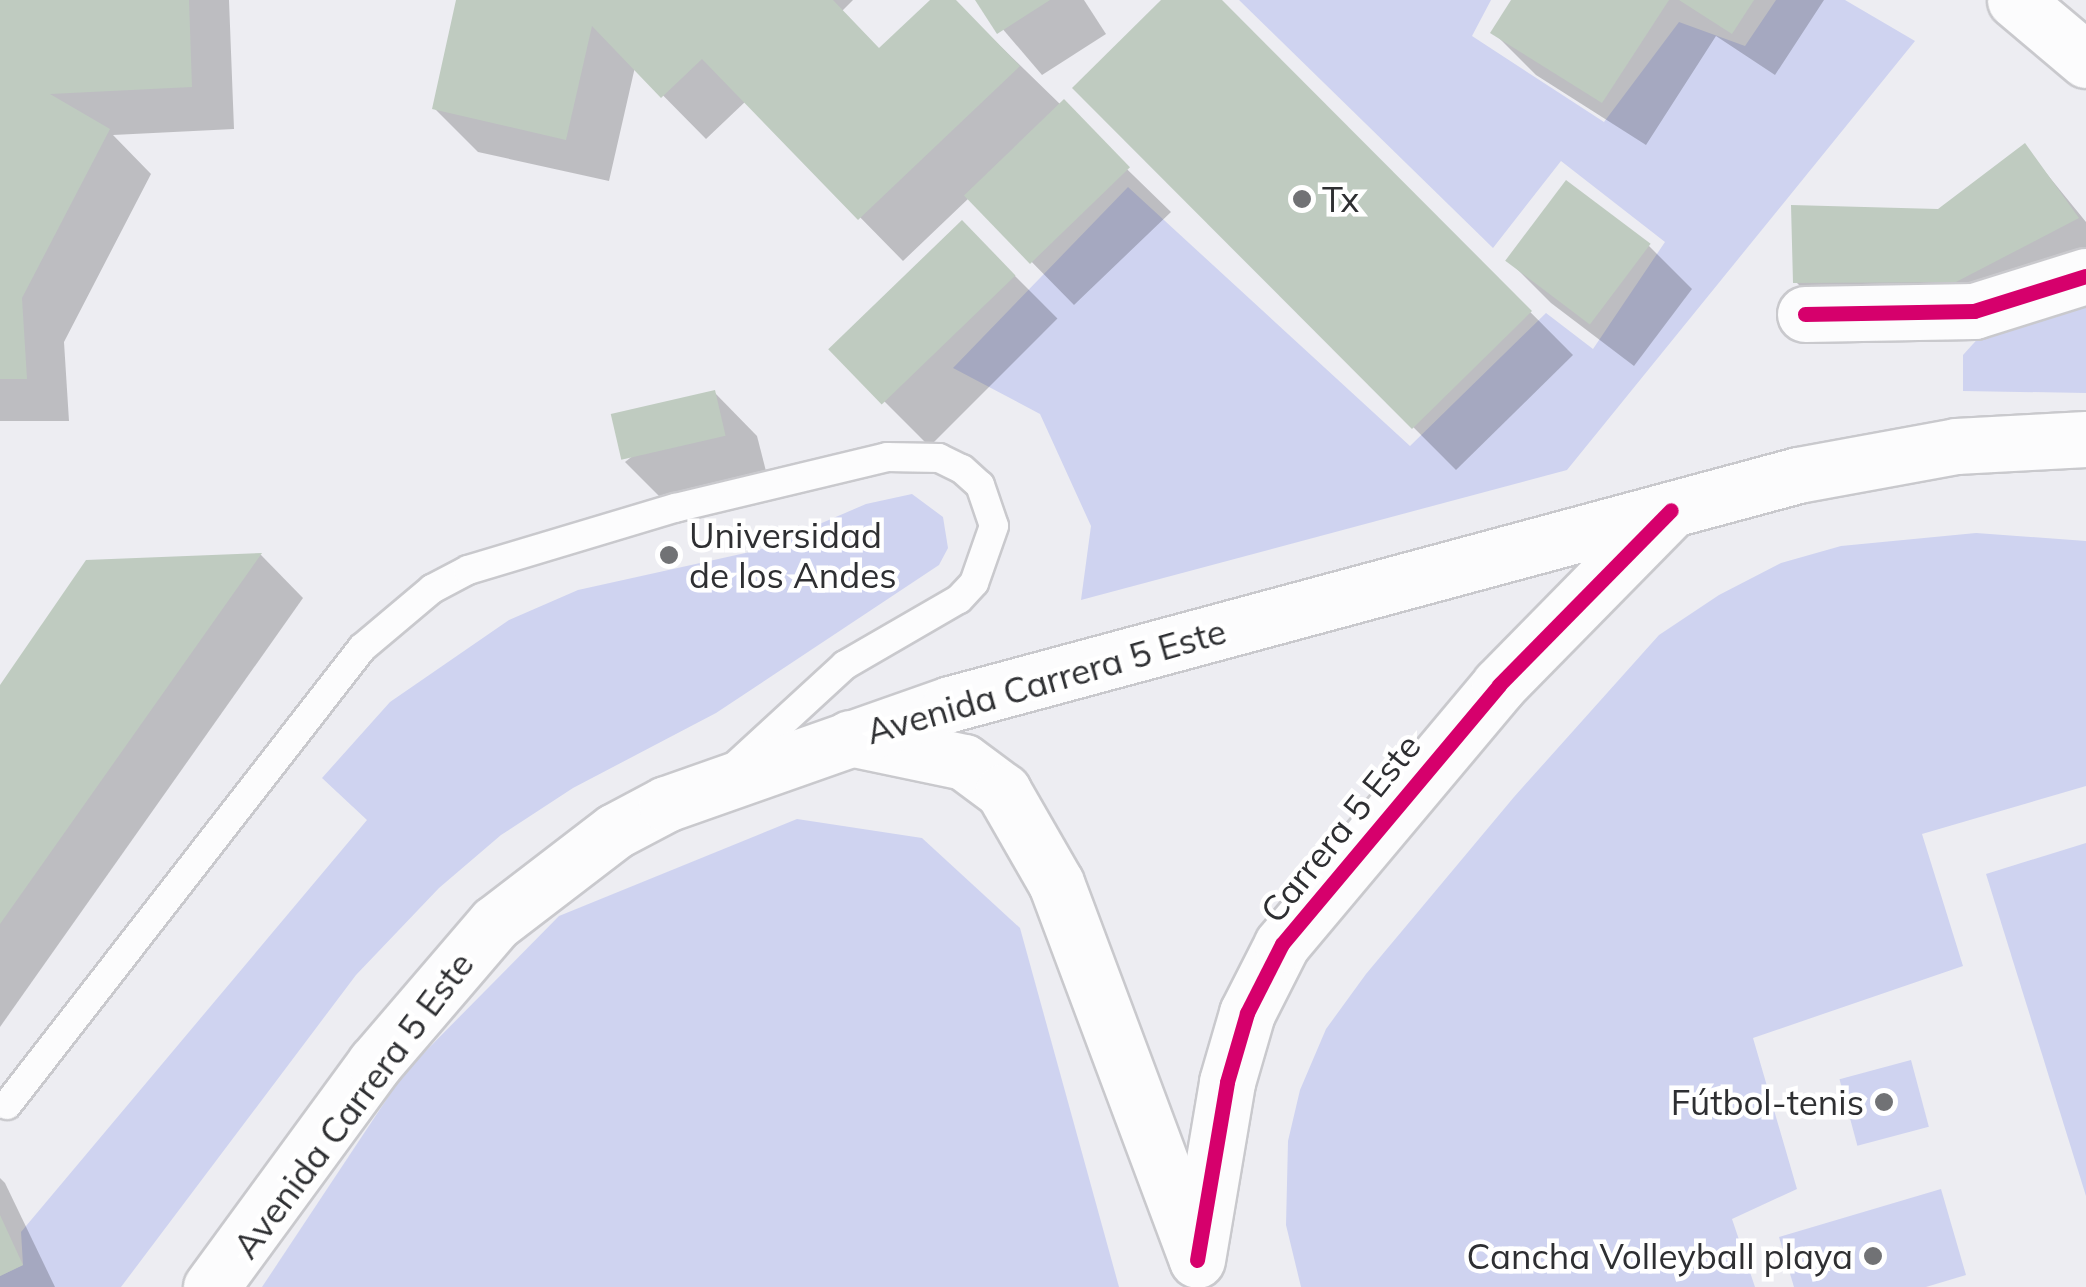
<!DOCTYPE html>
<html>
<head>
<meta charset="utf-8">
<style>
  body { margin:0 }
  #map { position:relative; width:2086px; height:1287px; overflow:hidden; background:#ededf2; font-family:Mulish,sans-serif }
  div>[style] { position:absolute }
  .green>* { inset:0; background:#cfd3f0; transform-origin:0 0 }
  .shadow>* { inset:0; background:#0003; transform-origin:0 0 }
  .building>* { inset:0; background:#bfcbc0; transform-origin:0 0 }
  .roads { filter:drop-shadow(2px 0 #c9c9cd) drop-shadow(-2px 0 #c9c9cd) drop-shadow(0 2px #c9c9cd) drop-shadow(0 -2px #c9c9cd) }
  .lane>* { height:28px; margin:-14px; padding:0 14px; transform-origin:14px; border-radius:14px; background:#fcfcfd }
  .street>* { height:55px; margin:-27.5px; padding:0 27.5px; transform-origin:27.5px; border-radius:27.5px; background:#fcfcfd }
  .primary>* { height:55px; margin:-27.5px; padding:0 27.5px; transform-origin:27.5px; border-radius:27.5px; background:#fcfcfd }
  .cycleway>* { height:15px; margin:-7.5px; padding:0 7.5px; transform-origin:7.5px; border-radius:7.5px; background:#d6006c }
  .dots>* { width:28px; height:28px; translate:-50% -50%; box-sizing:border-box; border:5px solid #fff; border-radius:50% }
  span { translate:-50% -50%; white-space:nowrap; text-align:center; line-height:1.15; -webkit-text-stroke:9px #fff; paint-order:stroke }
  .poi-label { font-size:35px; color:#2e2f32 }
  .left { translate:0 -50%; text-align:left }
  .right { translate:-100% -50%; text-align:right }
  .street-label { font-size:35px; color:#2e2f32 }
</style>
</head>
<body>
<div id="map">
  <div class="green">
    <div style="clip-path:polygon(1239px 0,1491px 0,1472px 36px,1604px 122px,1679px 22px,1745px 46px,1776px 0,1845px 0,1915px 41px,1567px 470px,1081px 600px,1091px 526px,1040px 414px,953px 368px,1128px 187px,1410px 446px,1546px 313px,1593px 349px,1665px 242px,1561px 161px,1493px 248px)"></div>
    <div style="clip-path:polygon(2086px 301px,2086px 393px,1963px 391px,1963px 355px,1993px 322px)"></div>
    <div style="clip-path:polygon(912px 494px,943px 517px,948px 548px,939px 565px,716px 713px,573px 788px,501px 835px,439px 888px,356px 975px,121px 1287px,0 1287px,0 1276px,23px 1265px,21px 1232px,367px 820px,322px 778px,390px 702px,509px 620px,578px 590px,759px 550px,866px 504px)"></div>
    <div style="clip-path:polygon(1976px 533px,2086px 541px,2086px 786px,1922px 834px,1963px 966px,1753px 1038px,1797px 1189px,1732px 1219px,1755px 1287px,1301px 1287px,1286px 1225px,1288px 1141px,1300px 1090px,1326px 1029px,1366px 974px,1514px 797px,1659px 635px,1719px 595px,1781px 563px,1841px 546px)"></div>
    <div style="clip-path:polygon(797px 819px,922px 838px,1020px 928px,1119px 1287px,262px 1287px,404px 1073px,559px 916px)"></div>
    <div style="clip-path:polygon(2086px 843px,2086px 1196px,1986px 874px)"></div>
    <div style="left:1911px;top:1060px;width:69px;height:74px;rotate:75deg"></div>
    <div style="clip-path:polygon(1941px 1189px,1966px 1275px,1926px 1287px,1794px 1287px,1779px 1237px)"></div>
  </div>
  <div class="shadow">
    <div style="clip-path:polygon(0 0,229px 0,234px 129px,113px 135px,151px 174px,64px 342px,69px 421px,0 421px)"></div>
    <div style="clip-path:polygon(459px 0,853px 0,842px 11px,880px 50px,933px 0,953px 0,1171px 212px,1074px 305px,969px 198px,903px 261px,746px 101px,706px 139px,635px 67px,609px 181px,478px 152px,435px 109px)"></div>
    <div style="clip-path:polygon(978px 0,1084px 0,1106px 34px,1042px 75px)"></div>
    <div style="clip-path:polygon(1165px 0,1219px 0,1573px 355px,1456px 470px,1075px 88px)"></div>
    <div style="clip-path:polygon(1514px 0,1824px 0,1775px 75px,1716px 36px,1646px 145px,1536px 75px,1493px 32px)"></div>
    <div style="clip-path:polygon(2024px 146px,2086px 222px,2086px 247px,1978px 302px,1818px 304px,1796px 282px,1939px 212px)"></div>
    <div style="left:962px;top:223px;width:135px;height:181px;rotate:45deg"></div>
    <div style="clip-path:polygon(1649px 246px,1692px 289px,1634px 366px,1551px 303px,1508px 260px)"></div>
    <div style="clip-path:polygon(714px 392px,757px 436px,768px 479px,668px 505px,625px 462px)"></div>
    <div style="clip-path:polygon(261px 555px,303px 598px,0 1027px,0 690px,88px 562px)"></div>
    <div style="clip-path:polygon(0 1178px,5px 1183px,55px 1287px,0 1287px)"></div>
  </div>
  <div class="building">
    <div style="clip-path:polygon(0 0,189px 0,192px 87px,50px 94px,110px 129px,22px 298px,27px 379px,0 379px)"></div>
    <div style="clip-path:polygon(456px 0,833px 0,879px 48px,930px 0,956px 0,1020px 66px,858px 220px,702px 59px,661px 98px,592px 26px,566px 140px,432px 109px)"></div>
    <div style="clip-path:polygon(975px 0,1050px 0,997px 34px)"></div>
    <div style="clip-path:polygon(1161px 0,1222px 0,1532px 311px,1412px 429px,1072px 88px)"></div>
    <div style="clip-path:polygon(1511px 0,1669px 0,1602px 103px,1490px 33px)"></div>
    <div style="clip-path:polygon(1679px 0,1754px 0,1732px 34px)"></div>
    <div style="left:1064px;top:99px;width:95px;height:139px;rotate:46deg"></div>
    <div style="clip-path:polygon(2025px 143px,2079px 218px,1956px 282px,1793px 283px,1791px 205px,1938px 209px)"></div>
    <div style="left:1566px;top:180px;width:106px;height:101px;rotate:37deg"></div>
    <div style="left:962px;top:220px;width:77px;height:186px;rotate:46deg"></div>
    <div style="left:715px;top:390px;width:47px;height:107px;rotate:77deg"></div>
    <div style="clip-path:polygon(262px 553px,0 924px,0 685px,86px 560px)"></div>
    <div style="clip-path:polygon(0 1215px,23px 1265px,0 1276px)"></div>
  </div>
  <div class="roads">
    <div class="lane">
      <div style="left:7px;top:1105px;width:579px;rotate:-52.16deg"></div>
      <div style="left:362px;top:648px;width:92px;rotate:-40.1deg"></div>
      <div style="left:432px;top:589px;width:41px;rotate:-27.8deg"></div>
      <div style="left:468px;top:570px;width:216px;rotate:-16.7deg"></div>
      <div style="left:675px;top:508px;width:218px;rotate:-13.5deg"></div>
      <div style="left:887px;top:457px;width:52px;rotate:1.1deg"></div>
      <div style="left:939px;top:458px;width:25px;rotate:26deg"></div>
      <div style="left:962px;top:469px;width:24px;rotate:42deg"></div>
      <div style="left:980px;top:485px;width:43px;rotate:71.1deg"></div>
      <div style="left:994px;top:526px;width:60px;rotate:109.3deg"></div>
      <div style="left:974px;top:583px;width:22px;rotate:133deg"></div>
      <div style="left:959px;top:599px;width:132px;rotate:149.9deg"></div>
      <div style="left:845px;top:665px;width:149px;rotate:137.4deg"></div>
    </div>
    <div class="street">
      <div style="left:2015px;top:0;width:93px;rotate:40.2deg"></div>
      <div style="left:1805px;top:314px;width:169px;rotate:-1deg"></div>
      <div style="left:1974px;top:311px;width:117px;rotate:-17.4deg"></div>
      <div style="left:850px;top:738px;width:116px;rotate:11.9deg"></div>
      <div style="left:964px;top:762px;width:49px;rotate:36.6deg"></div>
      <div style="left:1003px;top:791px;width:106px;rotate:60.1deg"></div>
      <div style="left:1056px;top:883px;width:400px;rotate:69.5deg"></div>
      <div style="left:1197px;top:1260px;width:181px;rotate:-80.4deg"></div>
      <div style="left:1227px;top:1082px;width:72px;rotate:-73.8deg"></div>
      <div style="left:1247px;top:1013px;width:77px;rotate:-63.1deg"></div>
      <div style="left:1282px;top:944px;width:338px;rotate:-50deg"></div>
      <div style="left:1499px;top:685px;width:245px;rotate:-45.5deg"></div>
    </div>
    <div class="primary">
      <div style="left:211px;top:1287px;width:278px;rotate:-53.8deg"></div>
      <div style="left:375px;top:1063px;width:184px;rotate:-49.4deg"></div>
      <div style="left:495px;top:923px;width:151px;rotate:-37.5deg"></div>
      <div style="left:615px;top:831px;width:58px;rotate:-27.9deg"></div>
      <div style="left:666px;top:804px;width:301px;rotate:-19.4deg"></div>
      <div style="left:950px;top:704px;width:878px;rotate:-15.11deg"></div>
      <div style="left:1798px;top:475px;width:161px;rotate:-10.4deg"></div>
      <div style="left:1956px;top:446px;width:130px;rotate:-3.1deg"></div>
    </div>
  </div>
  <div class="cycleway">
    <div style="left:1805px;top:314px;width:169px;rotate:-1deg"></div>
    <div style="left:1974px;top:311px;width:117px;rotate:-17.4deg"></div>
    <div style="left:1197px;top:1260px;width:181px;rotate:-80.4deg"></div>
    <div style="left:1227px;top:1082px;width:72px;rotate:-73.8deg"></div>
    <div style="left:1247px;top:1013px;width:77px;rotate:-63.1deg"></div>
    <div style="left:1282px;top:944px;width:338px;rotate:-50deg"></div>
    <div style="left:1499px;top:685px;width:245px;rotate:-45.5deg"></div>
  </div>
  <div class="dots">
    <div style="left:1302px;top:199px;background:#717275"></div>
    <div style="left:669px;top:555px;background:#717275"></div>
    <div style="left:1884px;top:1102px;background:#717275"></div>
    <div style="left:1873px;top:1256px;background:#717275"></div>
  </div>
  <div class="poi-label">
    <span class="left" style="left:1322px;top:199px">Tx</span>
    <span class="left" style="left:689px;top:555px">Universidad<br>de los Andes</span>
    <span class="right" style="left:1864px;top:1102px">Fútbol-tenis</span>
    <span class="right" style="left:1853px;top:1256px">Cancha Volleyball playa</span>
  </div>
  <div class="street-label">
    <span style="left:1046px;top:681px;rotate:-16deg">Avenida Carrera 5 Este</span>
    <span style="left:1340px;top:828px;rotate:-51deg">Carrera 5 Este</span>
    <span style="left:353px;top:1105px;rotate:-53deg">Avenida Carrera 5 Este</span>
  </div>
</div>
</body>
</html>
